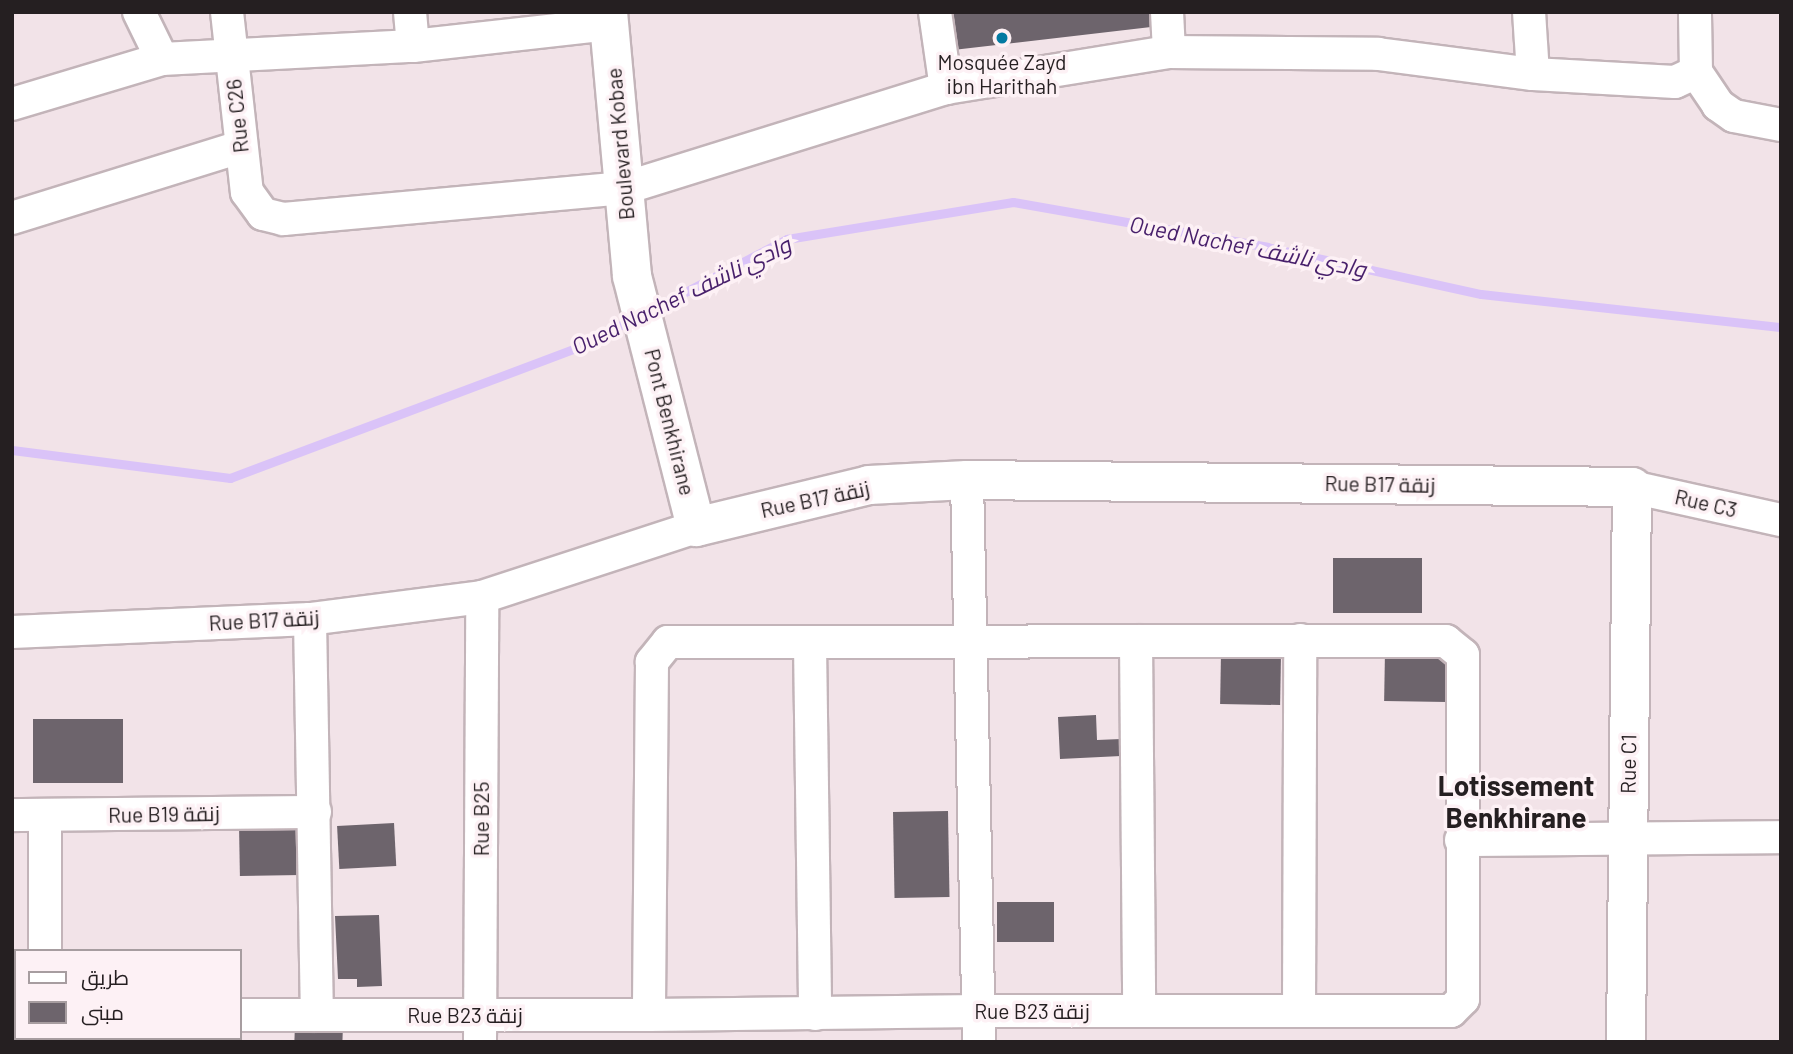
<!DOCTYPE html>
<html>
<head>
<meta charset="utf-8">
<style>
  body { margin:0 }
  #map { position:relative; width:1793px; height:1054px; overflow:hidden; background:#f2e3e8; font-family:Barlow,Cairo,sans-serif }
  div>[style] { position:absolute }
  .stream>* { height:9px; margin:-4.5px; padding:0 4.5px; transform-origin:4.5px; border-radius:4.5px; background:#dac3f8 }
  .building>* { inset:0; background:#6d646c; transform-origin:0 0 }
  .roads { filter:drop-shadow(2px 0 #c3b4b9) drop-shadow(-2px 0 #c3b4b9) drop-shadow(0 2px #c3b4b9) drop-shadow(0 -2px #c3b4b9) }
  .minor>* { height:32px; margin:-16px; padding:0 16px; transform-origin:16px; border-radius:16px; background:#fff }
  .secondary>* { height:38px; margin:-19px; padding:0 19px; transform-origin:19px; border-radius:19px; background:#fff }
  .dots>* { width:19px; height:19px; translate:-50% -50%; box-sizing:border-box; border:4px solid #fdf1f5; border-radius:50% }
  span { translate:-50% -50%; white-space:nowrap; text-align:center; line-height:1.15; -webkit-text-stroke:7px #fdf1f5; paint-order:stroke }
  .poi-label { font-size:21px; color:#251f21 }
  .street-label { font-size:21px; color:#251f21 }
  .water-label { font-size:23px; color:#471f6b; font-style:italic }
  .district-label { font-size:28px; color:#251f21; font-weight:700 }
  .frame { position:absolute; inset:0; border:14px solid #251f21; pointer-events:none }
  .legend { position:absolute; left:14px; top:949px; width:228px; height:91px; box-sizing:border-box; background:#fdf1f5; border:2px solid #a79da0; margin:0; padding:9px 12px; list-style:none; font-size:21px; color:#251f21 }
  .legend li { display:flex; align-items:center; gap:14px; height:35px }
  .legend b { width:35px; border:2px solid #a79da0 }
</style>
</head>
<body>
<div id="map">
  <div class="stream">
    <div style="left:649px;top:311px;width:156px;rotate:-27.6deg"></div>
    <div style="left:787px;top:239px;width:229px;rotate:-9.3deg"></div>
    <div style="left:1013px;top:202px;width:258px;rotate:10deg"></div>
    <div style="left:1267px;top:247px;width:219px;rotate:12.4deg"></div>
    <div style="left:1481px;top:294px;width:302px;rotate:6.3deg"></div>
    <div style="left:12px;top:450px;width:220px;rotate:7.3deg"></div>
    <div style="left:230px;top:478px;width:367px;rotate:-20.6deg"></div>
    <div style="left:574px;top:349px;width:66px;rotate:-27deg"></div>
  </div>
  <div class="building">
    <div style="clip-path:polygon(949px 12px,1150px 12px,1151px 27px,953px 50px)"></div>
    <div style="left:1422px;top:558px;width:55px;height:89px;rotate:90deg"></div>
    <div style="left:1385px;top:651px;width:63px;height:50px;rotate:1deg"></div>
    <div style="left:1221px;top:653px;width:60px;height:51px;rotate:1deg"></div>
    <div style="clip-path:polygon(1096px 715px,1097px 740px,1121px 739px,1121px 756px,1060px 759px,1058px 717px)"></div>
    <div style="left:33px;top:719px;width:90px;height:64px"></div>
    <div style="left:948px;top:811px;width:86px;height:55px;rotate:89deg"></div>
    <div style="left:394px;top:823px;width:43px;height:57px;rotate:87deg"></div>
    <div style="left:300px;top:824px;width:51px;height:61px;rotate:89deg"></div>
    <div style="left:997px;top:902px;width:57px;height:40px"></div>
    <div style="clip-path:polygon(379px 915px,382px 986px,357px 987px,357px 979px,338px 979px,335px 916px)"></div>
    <div style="left:295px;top:1024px;width:48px;height:18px;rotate:2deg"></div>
  </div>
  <div class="roads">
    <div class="minor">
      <div style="left:139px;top:12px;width:52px;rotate:63.9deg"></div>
      <div style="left:227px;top:12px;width:181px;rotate:83.7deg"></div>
      <div style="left:247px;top:192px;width:27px;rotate:54deg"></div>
      <div style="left:263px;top:214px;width:21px;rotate:14deg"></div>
      <div style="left:283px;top:219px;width:343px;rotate:-5.2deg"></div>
      <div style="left:625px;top:188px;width:336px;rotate:-17.3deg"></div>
      <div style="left:946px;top:88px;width:226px;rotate:-9.2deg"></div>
      <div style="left:1169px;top:52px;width:209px;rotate:0.5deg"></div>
      <div style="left:1378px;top:54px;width:156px;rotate:7.4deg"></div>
      <div style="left:1533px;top:74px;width:142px;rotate:3.2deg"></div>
      <div style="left:1675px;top:82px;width:23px;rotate:-25deg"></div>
      <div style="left:1696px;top:72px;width:60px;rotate:-91deg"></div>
      <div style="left:410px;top:12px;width:34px;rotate:85deg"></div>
      <div style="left:935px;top:12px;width:77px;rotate:81.8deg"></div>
      <div style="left:1167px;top:12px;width:40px;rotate:87.1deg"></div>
      <div style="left:1529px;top:12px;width:62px;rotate:86.3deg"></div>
      <div style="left:1696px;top:72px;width:40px;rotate:56deg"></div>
      <div style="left:1718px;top:105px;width:19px;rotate:35deg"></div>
      <div style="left:1734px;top:116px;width:48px;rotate:10.8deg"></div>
      <div style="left:12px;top:104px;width:157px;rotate:-16.7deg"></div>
      <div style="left:162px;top:59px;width:251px;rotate:-3deg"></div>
      <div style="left:413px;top:46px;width:197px;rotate:-6.4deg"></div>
      <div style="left:12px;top:218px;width:239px;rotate:-17.3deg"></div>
      <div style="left:967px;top:480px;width:562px;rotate:88.78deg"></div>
      <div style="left:1632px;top:487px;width:153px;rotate:12.5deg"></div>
      <div style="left:310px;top:619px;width:396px;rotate:89deg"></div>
      <div style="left:12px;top:632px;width:298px;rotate:-2.5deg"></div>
      <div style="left:310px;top:619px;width:173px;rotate:-7.3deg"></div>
      <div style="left:482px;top:597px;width:225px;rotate:-18.1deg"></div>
      <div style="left:1136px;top:641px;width:369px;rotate:89.5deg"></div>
      <div style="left:810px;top:644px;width:370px;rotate:89.2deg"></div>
      <div style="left:12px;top:815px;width:303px;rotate:-0.6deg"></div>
      <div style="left:1461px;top:840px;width:320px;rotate:-0.5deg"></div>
      <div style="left:45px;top:951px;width:136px;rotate:-90deg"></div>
      <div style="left:1299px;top:1010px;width:370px;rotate:-89.8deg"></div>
      <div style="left:240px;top:1015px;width:409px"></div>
      <div style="left:649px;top:1015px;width:330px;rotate:-0.7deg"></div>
      <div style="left:979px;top:1011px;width:472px"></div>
      <div style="left:1451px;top:1011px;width:17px;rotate:-45deg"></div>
      <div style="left:1463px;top:999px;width:344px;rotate:-90deg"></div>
      <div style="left:1463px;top:655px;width:22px;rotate:-141deg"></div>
      <div style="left:1446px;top:641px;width:778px;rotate:179.93deg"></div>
      <div style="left:668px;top:642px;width:26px;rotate:129deg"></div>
      <div style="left:652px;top:662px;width:353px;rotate:90.5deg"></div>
      <div style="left:44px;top:1042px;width:4px;rotate:-76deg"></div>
      <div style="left:480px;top:1042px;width:445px;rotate:-89.7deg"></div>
    </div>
    <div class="secondary">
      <div style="left:608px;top:12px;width:265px;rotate:84.8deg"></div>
      <div style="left:632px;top:276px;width:259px;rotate:75.7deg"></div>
      <div style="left:696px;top:527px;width:178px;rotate:-13.6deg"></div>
      <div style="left:869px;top:485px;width:98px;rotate:-2.9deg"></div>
      <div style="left:967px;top:480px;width:665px;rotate:0.6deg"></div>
      <div style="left:1632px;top:487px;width:555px;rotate:90.62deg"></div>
    </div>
  </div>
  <div class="dots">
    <div style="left:1002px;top:38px;background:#037aa2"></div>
  </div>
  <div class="poi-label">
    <span style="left:1002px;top:74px">Mosquée Zayd<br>ibn Harithah</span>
  </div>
  <div class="street-label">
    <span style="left:237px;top:116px;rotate:-96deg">Rue C26</span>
    <span style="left:620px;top:144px;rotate:-95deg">Boulevard Kobae</span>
    <span style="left:670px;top:422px;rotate:76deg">Pont Benkhirane</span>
    <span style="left:1380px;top:484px;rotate:1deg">Rue B17 زنقة</span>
    <span style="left:815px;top:499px;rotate:-12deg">Rue B17 زنقة</span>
    <span style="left:1706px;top:503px;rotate:13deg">Rue C3</span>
    <span style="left:264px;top:620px;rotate:-3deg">Rue B17 زنقة</span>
    <span style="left:1628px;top:764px;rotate:-89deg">Rue C1</span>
    <span style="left:164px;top:814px;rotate:-1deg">Rue B19 زنقة</span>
    <span style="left:481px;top:819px;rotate:-90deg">Rue B25</span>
    <span style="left:1032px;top:1011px">Rue B23 زنقة</span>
    <span style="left:465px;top:1015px">Rue B23 زنقة</span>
  </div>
  <div class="water-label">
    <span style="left:1248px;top:246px;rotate:11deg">Oued Nachef وادي ناشف</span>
    <span style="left:681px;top:295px;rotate:-26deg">Oued Nachef وادي ناشف</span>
  </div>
  <div class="district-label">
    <span style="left:1516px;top:801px">Lotissement<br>Benkhirane</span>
  </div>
  <div class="frame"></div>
  <ul class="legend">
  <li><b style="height:9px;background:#fff"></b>طريق</li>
  <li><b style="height:19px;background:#6d646c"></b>مبنى</li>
  </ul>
</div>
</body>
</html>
